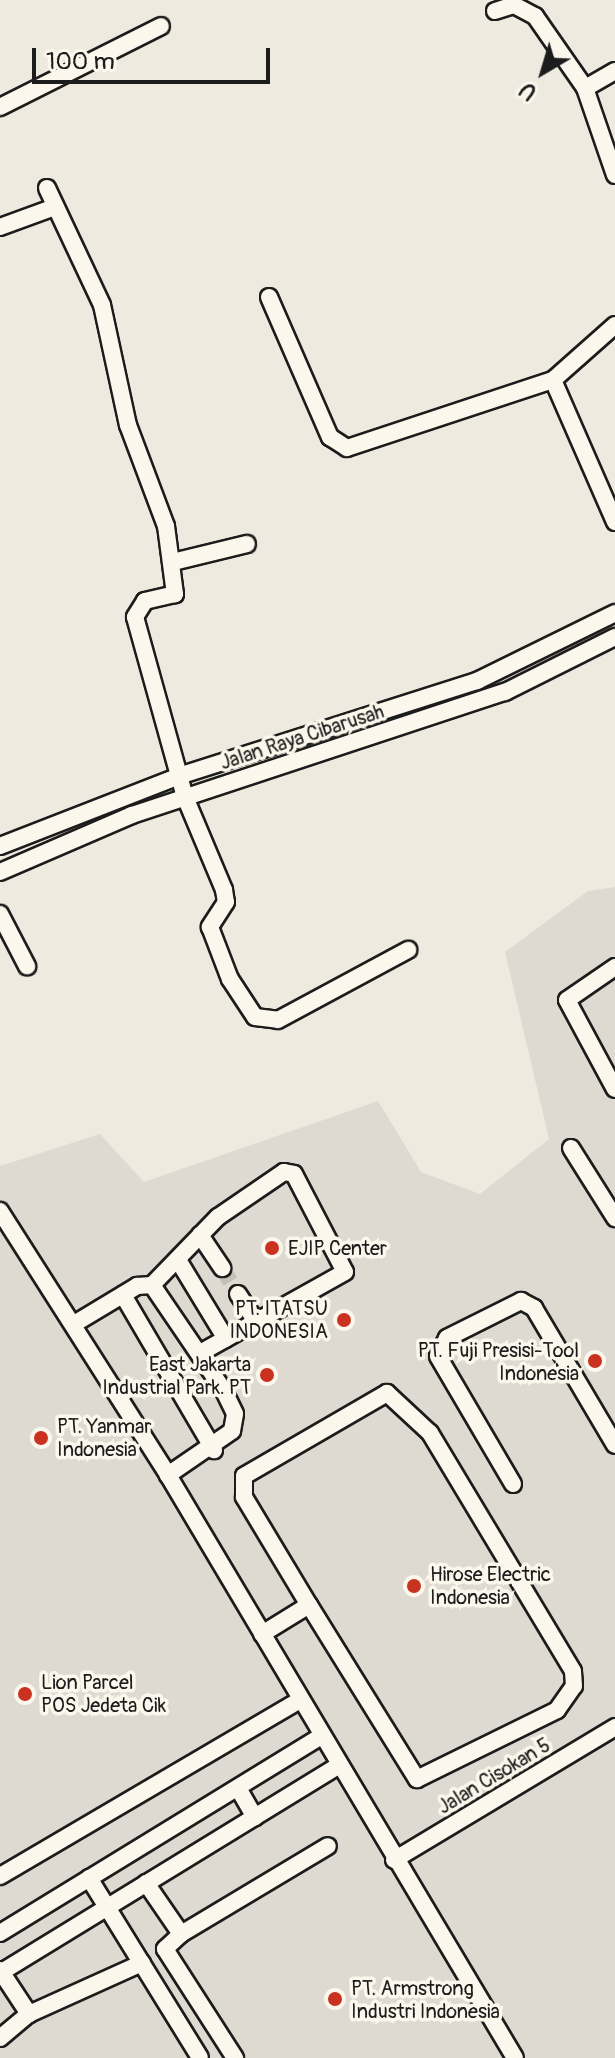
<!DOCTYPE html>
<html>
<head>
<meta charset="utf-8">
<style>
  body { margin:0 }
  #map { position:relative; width:615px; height:2058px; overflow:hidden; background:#eeeadf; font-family:Pangolin,sans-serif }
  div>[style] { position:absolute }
  .built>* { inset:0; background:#dedad1 }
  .minor-tunnel>* { height:16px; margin-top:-8px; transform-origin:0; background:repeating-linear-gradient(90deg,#c4c1b8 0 16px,transparent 0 24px) }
  .roads { filter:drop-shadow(2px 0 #1c1c1c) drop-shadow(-2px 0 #1c1c1c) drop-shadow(0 2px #1c1c1c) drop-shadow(0 -2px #1c1c1c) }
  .minor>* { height:16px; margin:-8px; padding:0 8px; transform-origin:8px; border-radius:8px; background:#fbf7ec }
  .dots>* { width:22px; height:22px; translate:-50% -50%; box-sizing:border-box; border:4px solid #fbf7ec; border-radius:50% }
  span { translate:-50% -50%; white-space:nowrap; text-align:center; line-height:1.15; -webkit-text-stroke:7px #fbf7ec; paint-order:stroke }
  .street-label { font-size:20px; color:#1c1c1c }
  .poi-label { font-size:20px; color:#1c1c1c }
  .left { translate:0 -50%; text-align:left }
  .right { translate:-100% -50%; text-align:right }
  .north { position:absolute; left:503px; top:32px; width:80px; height:80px; -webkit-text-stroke:6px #fbf7ec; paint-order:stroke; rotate:218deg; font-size:22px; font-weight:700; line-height:32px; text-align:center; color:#1c1c1c }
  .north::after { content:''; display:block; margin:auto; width:28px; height:36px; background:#1c1c1c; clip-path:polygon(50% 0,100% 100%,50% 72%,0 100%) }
  .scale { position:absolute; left:32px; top:48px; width:238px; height:36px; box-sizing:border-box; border:4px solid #1c1c1c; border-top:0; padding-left:10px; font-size:24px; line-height:28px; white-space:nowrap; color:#1c1c1c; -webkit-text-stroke:6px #fbf7ec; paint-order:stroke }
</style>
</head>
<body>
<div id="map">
  <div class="built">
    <div style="clip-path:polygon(615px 887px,615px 2058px,0 2058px,0 1166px,100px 1134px,144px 1182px,378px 1101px,421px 1172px,480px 1194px,549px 1139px,505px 952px,588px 891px)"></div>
  </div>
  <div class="minor-tunnel">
    <div style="left:222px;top:1268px;width:31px;rotate:58deg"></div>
  </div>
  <div class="roads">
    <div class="minor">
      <div style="left:495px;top:11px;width:20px;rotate:-18deg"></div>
      <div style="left:514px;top:5px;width:24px;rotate:28deg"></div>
      <div style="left:535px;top:16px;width:88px;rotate:55.2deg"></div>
      <div style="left:615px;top:71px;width:34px;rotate:150deg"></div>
      <div style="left:585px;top:88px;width:92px;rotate:71deg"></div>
      <div style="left:0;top:107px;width:180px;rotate:-26.7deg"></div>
      <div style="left:47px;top:188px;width:129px;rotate:64.8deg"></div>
      <div style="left:102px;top:305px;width:123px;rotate:77.8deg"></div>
      <div style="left:128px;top:425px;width:108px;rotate:69.4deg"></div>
      <div style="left:166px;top:526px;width:69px;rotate:82.5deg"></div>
      <div style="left:175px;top:594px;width:31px;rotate:167deg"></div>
      <div style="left:145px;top:601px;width:19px;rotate:122deg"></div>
      <div style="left:135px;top:617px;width:187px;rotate:74.5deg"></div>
      <div style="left:185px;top:797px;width:101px;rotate:67.2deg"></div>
      <div style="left:224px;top:890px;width:12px;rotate:81deg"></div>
      <div style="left:226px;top:902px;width:30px;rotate:123deg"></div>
      <div style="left:210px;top:927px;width:56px;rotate:69deg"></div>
      <div style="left:230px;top:979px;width:45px;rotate:56.7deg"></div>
      <div style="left:255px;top:1017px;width:23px;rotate:7deg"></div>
      <div style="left:278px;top:1020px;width:148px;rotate:-28.3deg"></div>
      <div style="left:0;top:227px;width:59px;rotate:-20deg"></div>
      <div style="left:269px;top:297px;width:153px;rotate:66.5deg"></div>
      <div style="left:330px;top:437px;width:20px;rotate:33deg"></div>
      <div style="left:347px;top:448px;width:217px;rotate:-18.3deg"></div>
      <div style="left:553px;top:380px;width:83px;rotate:-41.6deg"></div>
      <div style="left:553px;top:380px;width:155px;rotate:66.4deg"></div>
      <div style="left:173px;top:562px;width:76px;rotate:-13.7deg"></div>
      <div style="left:0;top:846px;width:195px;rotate:-21.3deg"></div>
      <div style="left:182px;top:775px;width:310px;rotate:-17.7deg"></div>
      <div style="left:477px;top:681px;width:154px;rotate:-26.2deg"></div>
      <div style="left:0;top:872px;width:144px;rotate:-23.4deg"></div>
      <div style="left:132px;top:815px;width:393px;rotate:-18.3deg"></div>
      <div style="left:505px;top:692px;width:123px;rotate:-26.6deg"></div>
      <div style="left:0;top:914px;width:59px;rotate:62.6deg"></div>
      <div style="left:615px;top:967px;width:58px;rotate:145.5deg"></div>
      <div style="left:567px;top:1000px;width:101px;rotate:61.7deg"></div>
      <div style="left:571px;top:1148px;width:83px;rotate:57.8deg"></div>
      <div style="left:0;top:1211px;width:313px;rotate:57.5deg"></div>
      <div style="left:168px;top:1475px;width:678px;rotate:59.24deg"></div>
      <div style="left:200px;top:1235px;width:40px;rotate:56deg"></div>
      <div style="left:178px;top:1260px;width:92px;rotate:58.7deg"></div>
      <div style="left:152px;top:1285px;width:95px;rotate:-45.9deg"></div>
      <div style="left:218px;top:1217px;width:80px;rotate:-34.3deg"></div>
      <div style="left:284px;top:1172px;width:10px;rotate:11deg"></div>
      <div style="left:294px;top:1174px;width:110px;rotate:62.5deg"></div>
      <div style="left:345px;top:1272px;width:166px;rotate:150.8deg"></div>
      <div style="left:238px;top:1294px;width:33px;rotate:57deg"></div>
      <div style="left:123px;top:1295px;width:180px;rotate:59.6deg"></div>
      <div style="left:74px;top:1324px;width:74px;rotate:-31.1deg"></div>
      <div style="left:137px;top:1286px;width:15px;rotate:-4deg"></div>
      <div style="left:152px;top:1285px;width:128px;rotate:55.8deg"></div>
      <div style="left:224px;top:1391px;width:25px;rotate:64deg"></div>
      <div style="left:235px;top:1414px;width:17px;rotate:100deg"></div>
      <div style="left:232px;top:1431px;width:78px;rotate:145.5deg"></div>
      <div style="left:513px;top:1484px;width:148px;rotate:-120.4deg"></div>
      <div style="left:438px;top:1356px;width:20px;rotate:-63deg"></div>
      <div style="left:447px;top:1338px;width:83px;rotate:-26.6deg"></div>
      <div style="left:521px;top:1301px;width:15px;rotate:28deg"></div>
      <div style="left:534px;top:1308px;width:159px;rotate:59.4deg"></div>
      <div style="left:262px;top:1634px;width:55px;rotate:-31.7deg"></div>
      <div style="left:309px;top:1605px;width:205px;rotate:58.2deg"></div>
      <div style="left:417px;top:1779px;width:156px;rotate:-26.2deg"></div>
      <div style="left:557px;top:1710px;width:29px;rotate:-55deg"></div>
      <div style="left:574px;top:1686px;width:15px;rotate:-94deg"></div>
      <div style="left:573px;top:1671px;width:278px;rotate:-121deg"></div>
      <div style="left:430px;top:1433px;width:59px;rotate:-137.1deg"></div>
      <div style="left:387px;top:1393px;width:165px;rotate:149.9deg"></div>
      <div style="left:244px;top:1476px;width:21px;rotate:90deg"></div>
      <div style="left:244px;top:1497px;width:126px;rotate:59deg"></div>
      <div style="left:238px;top:1788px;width:34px;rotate:60deg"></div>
      <div style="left:394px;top:1860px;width:258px;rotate:-31deg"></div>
      <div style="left:0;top:1876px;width:346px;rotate:-30.4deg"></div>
      <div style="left:89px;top:1878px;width:211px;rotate:58.3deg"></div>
      <div style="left:146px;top:1883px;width:62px;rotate:55.5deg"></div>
      <div style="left:181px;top:1934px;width:22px;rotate:137deg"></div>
      <div style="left:165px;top:1949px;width:130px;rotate:57.3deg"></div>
      <div style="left:0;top:1933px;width:377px;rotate:-31.5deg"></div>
      <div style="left:181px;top:1934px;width:171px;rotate:-30.9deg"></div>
      <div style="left:0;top:1970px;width:53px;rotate:56.6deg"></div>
      <div style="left:29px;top:2014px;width:124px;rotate:-24.3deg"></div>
      <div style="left:0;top:1973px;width:396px;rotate:-31.5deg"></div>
      <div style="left:0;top:2038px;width:38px;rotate:-40deg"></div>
    </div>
  </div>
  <div class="dots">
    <div style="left:272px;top:1248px;background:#c8321e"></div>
    <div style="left:344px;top:1320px;background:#c8321e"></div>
    <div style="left:595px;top:1361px;background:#c8321e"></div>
    <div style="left:267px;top:1375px;background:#c8321e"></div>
    <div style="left:41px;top:1438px;background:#c8321e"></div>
    <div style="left:414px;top:1586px;background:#c8321e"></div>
    <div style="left:25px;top:1694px;background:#c8321e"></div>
    <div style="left:335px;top:1999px;background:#c8321e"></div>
  </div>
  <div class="street-label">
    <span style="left:302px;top:737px;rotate:-18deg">Jalan Raya Cibarusah</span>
    <span style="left:494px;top:1776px;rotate:-31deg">Jalan Cisokan 5</span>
  </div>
  <div class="poi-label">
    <span class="left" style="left:288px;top:1248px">EJIP Center</span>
    <span class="right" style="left:328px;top:1320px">PT. ITATSU<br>INDONESIA</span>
    <span class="right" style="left:579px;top:1362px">PT. Fuji Presisi-Tool<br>Indonesia</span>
    <span class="right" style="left:251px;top:1376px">East Jakarta<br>Industrial Park. PT</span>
    <span class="left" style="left:57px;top:1438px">PT. Yanmar<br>Indonesia</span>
    <span class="left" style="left:430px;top:1586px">Hirose Electric<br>Indonesia</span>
    <span class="left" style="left:41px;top:1694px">Lion Parcel<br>POS Jedeta Cik</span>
    <span class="left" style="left:351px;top:2000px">PT. Armstrong<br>Industri Indonesia</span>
  </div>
  <div class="north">U</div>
  <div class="scale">100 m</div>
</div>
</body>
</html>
